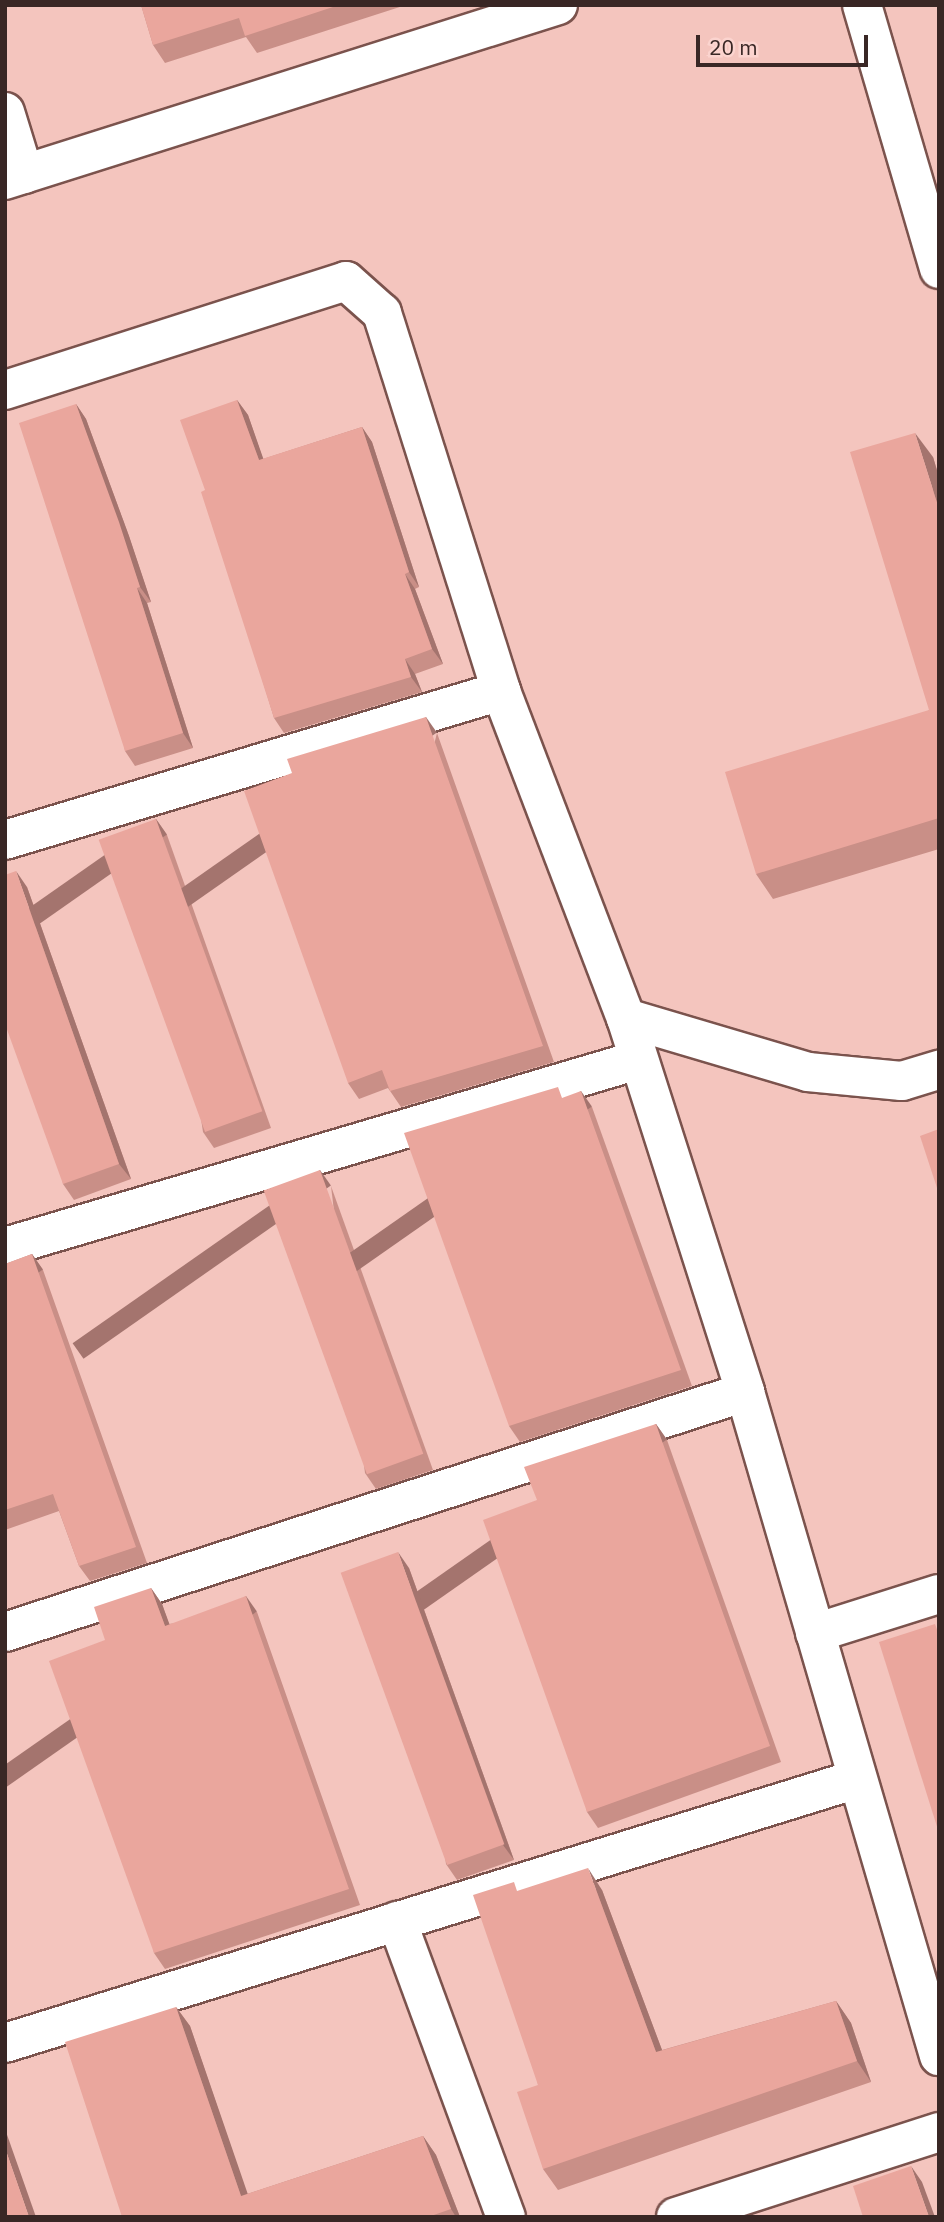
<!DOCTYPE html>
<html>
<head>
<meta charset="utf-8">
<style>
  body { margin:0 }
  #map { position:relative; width:944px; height:2222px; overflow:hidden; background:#f4c5be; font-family:"IBM Plex Sans",sans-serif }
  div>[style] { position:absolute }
  .roads { filter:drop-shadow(2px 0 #7b534d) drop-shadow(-2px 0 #7b534d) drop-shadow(0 2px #7b534d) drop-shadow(0 -2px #7b534d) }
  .minor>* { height:38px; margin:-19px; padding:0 19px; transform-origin:19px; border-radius:19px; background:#fff }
  .wall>* { inset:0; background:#c98f87 }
  .shaded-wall>* { inset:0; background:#a4746e; transform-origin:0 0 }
  .building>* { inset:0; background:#eaa69d; transform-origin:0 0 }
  span { translate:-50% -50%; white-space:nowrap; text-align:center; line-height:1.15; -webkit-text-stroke:7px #fbd4cf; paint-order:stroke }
  .frame { position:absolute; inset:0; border:7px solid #392725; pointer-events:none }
  .scale { position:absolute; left:696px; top:35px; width:172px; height:32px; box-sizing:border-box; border:4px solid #392725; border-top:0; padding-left:9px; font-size:21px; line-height:24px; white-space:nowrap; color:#392725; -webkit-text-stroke:5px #fbd4cf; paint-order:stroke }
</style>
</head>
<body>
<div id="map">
  <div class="roads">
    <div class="minor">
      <div style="left:862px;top:5px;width:275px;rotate:73.7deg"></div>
      <div style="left:5px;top:112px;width:65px;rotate:73deg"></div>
      <div style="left:5px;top:180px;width:580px;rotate:-17.56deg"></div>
      <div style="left:5px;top:390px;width:358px;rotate:-17.7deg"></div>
      <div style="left:346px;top:281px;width:48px;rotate:41.6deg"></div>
      <div style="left:382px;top:313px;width:396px;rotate:72.5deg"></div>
      <div style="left:501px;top:691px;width:350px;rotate:69.1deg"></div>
      <div style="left:626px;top:1018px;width:392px;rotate:72.3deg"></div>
      <div style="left:745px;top:1392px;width:692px;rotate:73.71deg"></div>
      <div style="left:5px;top:840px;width:518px;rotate:-16.72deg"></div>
      <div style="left:626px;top:1018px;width:190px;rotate:16.5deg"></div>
      <div style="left:808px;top:1072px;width:94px;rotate:5.5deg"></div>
      <div style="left:902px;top:1081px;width:39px;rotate:-17deg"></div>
      <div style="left:5px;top:1247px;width:660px;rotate:-16.46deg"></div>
      <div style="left:5px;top:1632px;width:778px;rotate:-17.97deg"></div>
      <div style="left:815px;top:1633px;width:130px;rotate:-17.5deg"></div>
      <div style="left:397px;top:1921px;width:315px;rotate:69.8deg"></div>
      <div style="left:5px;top:2043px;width:892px;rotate:-17.22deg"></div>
      <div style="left:676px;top:2217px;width:276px;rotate:-17.9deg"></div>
    </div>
  </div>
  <div class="wall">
    <div style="clip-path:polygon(141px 5px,406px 5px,257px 53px,246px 37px,165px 63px,153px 45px)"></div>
    <div style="clip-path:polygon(237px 400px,248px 415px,263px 459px,362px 427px,372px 442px,419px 587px,415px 589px,443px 664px,415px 674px,422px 692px,284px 733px,274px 718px,205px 490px)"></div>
    <div style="clip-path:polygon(76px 404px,86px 419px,129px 536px,151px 602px,147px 603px,193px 748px,135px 766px,125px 751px)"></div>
    <div style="clip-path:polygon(933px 457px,939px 477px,939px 849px,773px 899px,756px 874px,929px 710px)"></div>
    <div style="clip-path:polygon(437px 733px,554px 1062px,401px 1107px,388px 1088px,359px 1099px,348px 1083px)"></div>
    <div style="clip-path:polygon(156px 819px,167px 835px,271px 1128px,214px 1148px,203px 1132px)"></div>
    <div style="clip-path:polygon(27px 887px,131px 1179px,74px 1200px,63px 1184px)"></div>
    <div style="clip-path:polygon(565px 1097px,592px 1107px,692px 1386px,520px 1442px,509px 1426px)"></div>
    <div style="clip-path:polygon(331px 1186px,433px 1470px,376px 1489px,365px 1473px)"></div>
    <div style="clip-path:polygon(32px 1254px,43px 1270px,147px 1563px,90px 1581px,79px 1566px,59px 1511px,5px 1530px,5px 1264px)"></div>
    <div style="clip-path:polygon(656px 1424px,667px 1440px,781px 1762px,598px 1828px,587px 1812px,537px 1500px)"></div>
    <div style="clip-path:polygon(409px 1568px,514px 1860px,457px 1880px,446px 1864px)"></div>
    <div style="clip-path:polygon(151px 1588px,162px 1604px,169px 1624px,257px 1612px,360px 1905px,165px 1969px,154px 1953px,105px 1640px)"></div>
    <div style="clip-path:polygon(520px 1890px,602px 1890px,662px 2050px,836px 2001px,851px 2023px,871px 2082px,558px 2190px,543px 2169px,538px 2085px)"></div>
    <div style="clip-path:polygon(176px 2007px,190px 2026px,247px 2194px,423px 2136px,436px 2155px,460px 2217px,122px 2217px)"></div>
  </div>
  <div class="shaded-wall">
    <div style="clip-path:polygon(237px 400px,248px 415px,269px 475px,259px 460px)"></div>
    <div style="clip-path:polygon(76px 404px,86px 419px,129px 536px,151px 602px,140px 587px)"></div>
    <div style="clip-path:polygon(362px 427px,372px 442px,419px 587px,409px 572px)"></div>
    <div style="clip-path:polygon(915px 433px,933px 457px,939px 477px,939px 509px)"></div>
    <div style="clip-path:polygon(405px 574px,415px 589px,443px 664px,432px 649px)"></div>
    <div style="clip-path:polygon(137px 588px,147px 603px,193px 748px,183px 733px)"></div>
    <div style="clip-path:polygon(405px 659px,415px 674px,422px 692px,411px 677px)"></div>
    <div style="left:426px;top:717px;width:19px;height:349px;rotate:55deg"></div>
    <div style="left:156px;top:819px;width:19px;height:311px;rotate:55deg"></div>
    <div style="clip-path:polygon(16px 871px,27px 887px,131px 1179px,119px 1164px)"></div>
    <div style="left:581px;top:1091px;width:19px;height:296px;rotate:55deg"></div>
    <div style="left:320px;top:1170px;width:19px;height:302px;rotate:55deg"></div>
    <div style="left:32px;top:1254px;width:19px;height:311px;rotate:55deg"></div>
    <div style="left:656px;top:1424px;width:19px;height:342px;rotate:55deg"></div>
    <div style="clip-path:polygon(398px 1552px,409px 1568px,514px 1860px,503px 1845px)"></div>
    <div style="clip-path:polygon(151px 1588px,162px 1604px,176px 1642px,165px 1626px)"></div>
    <div style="left:246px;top:1596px;width:19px;height:311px;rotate:55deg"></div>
    <div style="clip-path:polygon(588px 1868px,602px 1890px,671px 2074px,656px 2052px)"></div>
    <div style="clip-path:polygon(836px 2001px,851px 2023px,871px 2082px,857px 2061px)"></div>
    <div style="clip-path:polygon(176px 2007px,190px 2026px,255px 2215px,241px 2196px)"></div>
    <div style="clip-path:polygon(5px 2129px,36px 2217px,29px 2217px,5px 2148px)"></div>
    <div style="clip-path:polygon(423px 2136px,436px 2155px,460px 2217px,456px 2217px,451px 2209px)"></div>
    <div style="clip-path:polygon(911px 2166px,922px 2182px,935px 2217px,929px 2217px)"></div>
  </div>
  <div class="building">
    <div style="clip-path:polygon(141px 5px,339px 5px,245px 36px,239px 18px,153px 45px)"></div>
    <div style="clip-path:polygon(237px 400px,259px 460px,362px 427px,409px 572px,405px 574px,432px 649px,405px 659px,411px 677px,274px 718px,201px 492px,205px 490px,180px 420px)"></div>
    <div style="clip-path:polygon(76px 404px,119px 522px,140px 587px,137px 588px,183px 733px,125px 751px,19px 423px)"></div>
    <div style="clip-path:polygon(915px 433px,939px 509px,939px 818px,756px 874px,725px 772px,929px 710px,850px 452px)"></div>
    <div style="clip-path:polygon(426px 717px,543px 1046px,390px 1091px,382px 1070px,348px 1083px,244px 791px,292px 773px,287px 759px)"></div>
    <div style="left:156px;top:819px;width:311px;height:61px;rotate:70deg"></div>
    <div style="clip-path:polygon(16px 871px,119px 1164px,63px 1184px,5px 1024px,5px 875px)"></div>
    <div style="clip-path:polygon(558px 1087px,562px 1098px,581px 1091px,681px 1370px,509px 1426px,404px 1133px)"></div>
    <div style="clip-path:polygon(939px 1129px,939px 1194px,920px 1136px)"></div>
    <div style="left:320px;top:1170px;width:302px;height:60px;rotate:70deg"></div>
    <div style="clip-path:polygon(32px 1254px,136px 1547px,79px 1566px,53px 1494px,5px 1510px,5px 1264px)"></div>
    <div style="clip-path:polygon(656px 1424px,770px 1746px,587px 1812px,483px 1520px,537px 1500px,524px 1467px)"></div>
    <div style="left:398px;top:1552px;width:311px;height:61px;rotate:70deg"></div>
    <div style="clip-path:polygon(151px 1588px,165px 1626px,246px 1596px,349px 1889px,154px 1953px,49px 1661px,105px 1640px,94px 1607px)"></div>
    <div style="clip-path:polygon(935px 1624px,939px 1635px,939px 1833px,879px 1642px)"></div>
    <div style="clip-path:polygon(588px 1868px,656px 2052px,836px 2001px,857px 2061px,543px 2169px,517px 2092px,538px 2085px,473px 1895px,514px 1882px,517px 1891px)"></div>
    <div style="clip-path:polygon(176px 2007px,241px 2196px,423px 2136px,451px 2209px,428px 2217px,122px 2217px,65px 2042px)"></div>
    <div style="clip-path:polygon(5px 2148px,29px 2217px,5px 2217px)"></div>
    <div style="clip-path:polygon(911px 2166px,929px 2217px,863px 2217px,853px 2186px)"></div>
  </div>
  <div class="frame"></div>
  <div class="scale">20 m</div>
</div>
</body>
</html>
